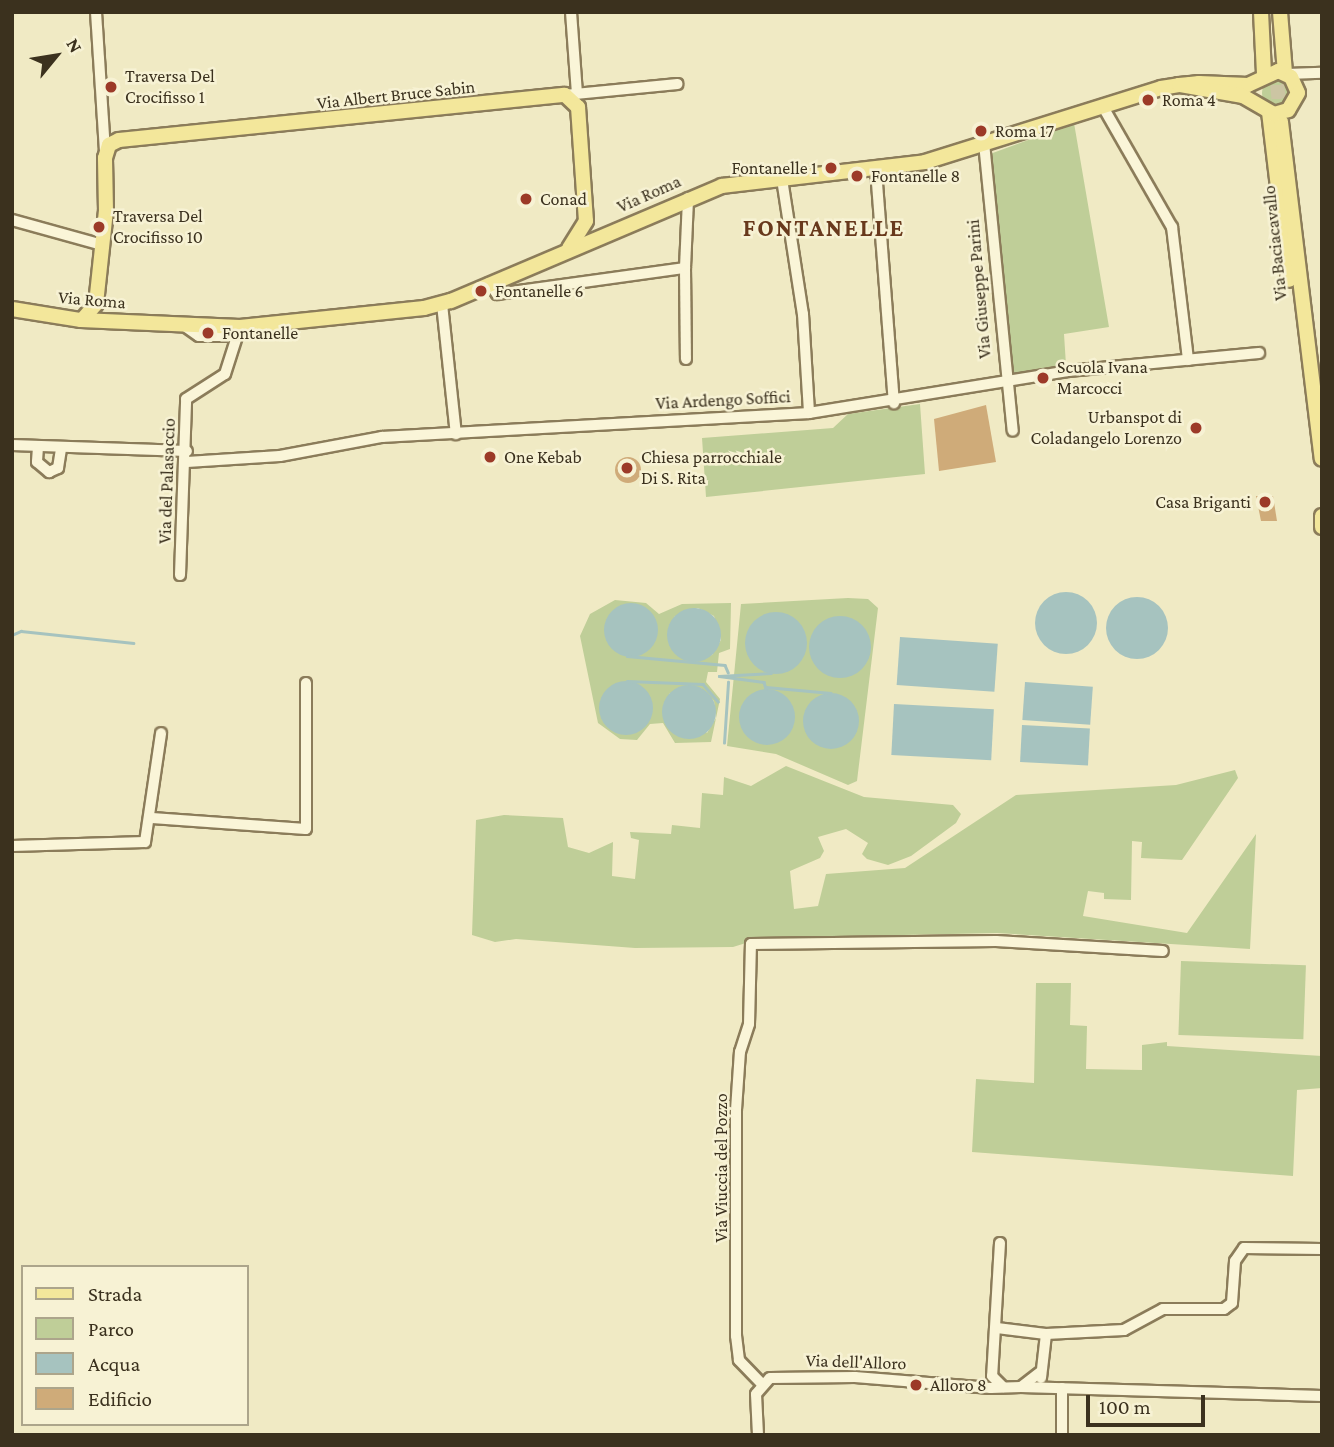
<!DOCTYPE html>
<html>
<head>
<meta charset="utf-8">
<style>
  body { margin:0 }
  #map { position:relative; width:1334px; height:1447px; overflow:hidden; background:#f0eac4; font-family:"Crimson Pro",serif }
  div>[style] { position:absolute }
  .green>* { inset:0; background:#bfce98; transform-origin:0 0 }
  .round { border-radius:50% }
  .water>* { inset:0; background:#a6c3bf; transform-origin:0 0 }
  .stream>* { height:2.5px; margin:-1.25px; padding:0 1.25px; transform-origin:1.25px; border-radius:1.25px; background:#a6c3bf }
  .building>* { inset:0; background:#cfab79 }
  .major-tunnel>* { height:14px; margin-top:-7px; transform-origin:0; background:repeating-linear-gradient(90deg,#ccc5a3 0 14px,transparent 0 21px) }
  .roads { filter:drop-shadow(2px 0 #8b7c5a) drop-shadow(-2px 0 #8b7c5a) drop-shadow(0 2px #8b7c5a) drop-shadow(0 -2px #8b7c5a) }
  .minor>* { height:10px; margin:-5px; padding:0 5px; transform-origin:5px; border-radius:5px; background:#faf5d8 }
  .major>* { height:14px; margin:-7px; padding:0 7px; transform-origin:7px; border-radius:7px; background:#f3e79b }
  .dots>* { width:19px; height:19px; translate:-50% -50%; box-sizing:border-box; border:4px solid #f7f2d4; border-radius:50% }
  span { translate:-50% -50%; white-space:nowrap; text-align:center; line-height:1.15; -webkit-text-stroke:5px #f7f2d4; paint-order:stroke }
  .poi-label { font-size:18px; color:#3b311e }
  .left { translate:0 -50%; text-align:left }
  .right { translate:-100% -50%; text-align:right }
  .street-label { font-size:18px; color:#3b311e }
  .district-label { font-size:24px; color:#68391c; font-weight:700; letter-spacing:2px }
  .frame { position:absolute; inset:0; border:14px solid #3b311e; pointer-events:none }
  .legend { position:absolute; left:21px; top:1265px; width:228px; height:161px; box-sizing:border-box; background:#f7f2d4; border:2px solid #aca58b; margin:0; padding:9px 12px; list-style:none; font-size:21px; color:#3b311e }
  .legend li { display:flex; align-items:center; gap:14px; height:35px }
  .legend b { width:35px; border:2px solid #aca58b }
  .north { position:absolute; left:21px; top:21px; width:70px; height:70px; -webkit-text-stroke:5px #f7f2d4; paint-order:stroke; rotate:60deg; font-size:19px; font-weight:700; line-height:28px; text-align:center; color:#3b311e }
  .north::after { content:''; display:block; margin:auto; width:24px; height:32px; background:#3b311e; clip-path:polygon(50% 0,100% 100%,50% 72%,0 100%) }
  .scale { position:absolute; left:1086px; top:1395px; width:119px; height:32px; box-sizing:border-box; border:4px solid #3b311e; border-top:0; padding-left:9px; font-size:21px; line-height:24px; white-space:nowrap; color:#3b311e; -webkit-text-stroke:5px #f7f2d4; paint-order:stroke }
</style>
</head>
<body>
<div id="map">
  <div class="green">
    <div class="round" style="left:1262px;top:79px;width:28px;height:28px"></div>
    <div style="clip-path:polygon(1074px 123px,1109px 327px,1064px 334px,1066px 365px,1008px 375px,990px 154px)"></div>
    <div style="clip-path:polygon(920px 404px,925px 474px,706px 497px,702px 438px,833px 428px,848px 414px)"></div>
    <div style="clip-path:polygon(848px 598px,868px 599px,878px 608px,857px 781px,848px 785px,776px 754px,727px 746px,741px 604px)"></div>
    <div style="clip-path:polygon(evenodd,615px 600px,646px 603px,659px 614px,682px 604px,731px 603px,730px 649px,719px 653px,717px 672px,708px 672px,706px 682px,720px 699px,711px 742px,675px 743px,663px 723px,650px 724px,637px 740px,620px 739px,598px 723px,580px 636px,590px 614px,615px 600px,698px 608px,714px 616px,721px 640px,712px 655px,687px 661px,674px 617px,698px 608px,615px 600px,684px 686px,701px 688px,714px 701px,716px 718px,707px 733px,669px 694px,684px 686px)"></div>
    <div style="clip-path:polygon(786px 766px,864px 797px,953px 805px,961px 814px,956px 823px,911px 856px,888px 865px,867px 859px,862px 854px,868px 843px,846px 829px,818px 837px,824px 851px,820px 858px,790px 871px,794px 909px,818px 906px,826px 874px,905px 868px,1016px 795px,1176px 785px,1235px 770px,1238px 778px,1182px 860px,1141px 858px,1142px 842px,1132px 841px,1131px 900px,1104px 899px,1104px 893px,1088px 891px,1083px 916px,1187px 933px,1256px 834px,1250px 949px,997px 933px,762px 938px,733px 947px,635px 948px,516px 939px,495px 942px,472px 935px,476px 820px,504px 815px,563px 818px,568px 847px,589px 853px,613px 842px,612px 876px,635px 879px,639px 840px,631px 838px,630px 832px,671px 834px,672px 825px,700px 828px,702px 793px,723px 795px,724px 777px,751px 786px)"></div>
    <div style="left:1181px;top:961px;width:125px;height:74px;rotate:2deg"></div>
    <div style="clip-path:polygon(1036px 983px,1071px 983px,1070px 1025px,1087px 1026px,1086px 1069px,1142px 1070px,1142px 1045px,1167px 1042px,1167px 1046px,1322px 1056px,1322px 1088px,1297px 1090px,1293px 1176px,972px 1152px,976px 1079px,1034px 1083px)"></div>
  </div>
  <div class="water">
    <div class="round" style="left:1035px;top:592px;width:62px;height:62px"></div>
    <div class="round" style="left:1106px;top:597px;width:62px;height:62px"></div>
    <div class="round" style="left:604px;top:603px;width:54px;height:54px"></div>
    <div class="round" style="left:667px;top:608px;width:54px;height:54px"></div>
    <div class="round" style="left:745px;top:612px;width:62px;height:62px"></div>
    <div class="round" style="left:809px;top:616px;width:62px;height:62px"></div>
    <div style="left:900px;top:637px;width:98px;height:48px;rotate:4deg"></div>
    <div class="round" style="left:599px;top:681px;width:54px;height:54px"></div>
    <div style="left:1025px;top:682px;width:68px;height:38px;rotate:4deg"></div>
    <div class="round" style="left:662px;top:685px;width:54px;height:54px"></div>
    <div class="round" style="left:739px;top:689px;width:56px;height:56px"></div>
    <div class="round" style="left:803px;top:693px;width:56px;height:56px"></div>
    <div style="left:894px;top:704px;width:100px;height:51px;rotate:3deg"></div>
    <div style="left:1022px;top:725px;width:68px;height:37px;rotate:3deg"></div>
  </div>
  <div class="stream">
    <div style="left:12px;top:635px;width:10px;rotate:-24deg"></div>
    <div style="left:21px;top:631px;width:113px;rotate:6.1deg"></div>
    <div style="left:627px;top:656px;width:98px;rotate:5.2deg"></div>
    <div style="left:725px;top:665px;width:8px;rotate:67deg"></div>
    <div style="left:719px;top:676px;width:45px;rotate:7.6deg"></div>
    <div style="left:764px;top:682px;width:7px;rotate:74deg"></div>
    <div style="left:719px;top:676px;width:52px;rotate:-3.3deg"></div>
    <div style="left:627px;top:681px;width:76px;rotate:2.3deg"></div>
    <div style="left:703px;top:684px;width:23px;rotate:49deg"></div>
    <div style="left:766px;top:687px;width:65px;rotate:5.3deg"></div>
    <div style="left:724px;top:743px;width:61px;rotate:-86.2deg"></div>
  </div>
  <div class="building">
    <div style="clip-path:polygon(986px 405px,996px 462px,939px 471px,934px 419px)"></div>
    <div class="round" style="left:615px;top:457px;width:26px;height:26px"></div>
    <div style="clip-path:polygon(1256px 496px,1273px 496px,1277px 521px,1261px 521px)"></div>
  </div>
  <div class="major-tunnel">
    <div style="left:1275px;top:64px;width:58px;rotate:84.1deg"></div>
  </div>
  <div class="roads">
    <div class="minor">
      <div style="left:96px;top:12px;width:139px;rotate:86.3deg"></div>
      <div style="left:571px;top:12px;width:82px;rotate:85.8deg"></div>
      <div style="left:1287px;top:74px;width:35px;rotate:-2deg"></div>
      <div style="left:565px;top:95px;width:113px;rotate:-5.6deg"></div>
      <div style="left:1102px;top:105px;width:141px;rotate:60.2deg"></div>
      <div style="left:1172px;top:227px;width:134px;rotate:83.1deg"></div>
      <div style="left:984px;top:143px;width:289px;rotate:84.3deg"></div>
      <div style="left:876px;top:170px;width:234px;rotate:85.6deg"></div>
      <div style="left:782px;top:179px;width:137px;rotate:81.2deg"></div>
      <div style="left:803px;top:314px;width:99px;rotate:86.5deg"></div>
      <div style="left:12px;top:220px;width:93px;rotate:15.5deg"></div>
      <div style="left:685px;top:268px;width:91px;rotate:89.4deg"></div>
      <div style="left:489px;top:283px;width:14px;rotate:54deg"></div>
      <div style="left:497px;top:294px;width:190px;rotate:-7.9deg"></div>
      <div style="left:685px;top:268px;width:70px;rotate:-87.5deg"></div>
      <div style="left:442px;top:304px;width:131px;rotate:83.9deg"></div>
      <div style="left:183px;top:325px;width:19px;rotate:35deg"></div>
      <div style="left:199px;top:336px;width:38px"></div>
      <div style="left:12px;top:445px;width:175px;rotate:2deg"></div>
      <div style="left:38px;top:447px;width:15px;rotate:94deg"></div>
      <div style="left:37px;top:462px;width:16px;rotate:40deg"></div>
      <div style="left:49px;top:472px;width:10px;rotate:-24deg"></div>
      <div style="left:58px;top:468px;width:20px;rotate:-81deg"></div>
      <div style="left:187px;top:462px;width:93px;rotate:-3.7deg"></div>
      <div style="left:280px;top:456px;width:104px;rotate:-10.6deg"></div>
      <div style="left:382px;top:437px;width:428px;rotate:-3.2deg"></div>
      <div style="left:809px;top:413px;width:262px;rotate:-9.2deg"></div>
      <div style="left:1068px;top:371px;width:192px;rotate:-5.4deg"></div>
      <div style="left:180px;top:575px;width:176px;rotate:-88deg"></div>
      <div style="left:186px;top:399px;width:46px;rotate:-32.7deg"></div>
      <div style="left:225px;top:374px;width:49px;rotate:-72.3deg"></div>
      <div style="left:152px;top:818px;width:154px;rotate:4.1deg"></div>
      <div style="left:306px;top:829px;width:146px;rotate:-90deg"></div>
      <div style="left:12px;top:846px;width:133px;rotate:-1.7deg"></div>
      <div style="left:145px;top:842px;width:110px;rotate:-81.6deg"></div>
      <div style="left:1000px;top:1243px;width:133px;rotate:93.4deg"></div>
      <div style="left:992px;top:1376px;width:16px;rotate:45deg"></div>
      <div style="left:997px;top:1328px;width:49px;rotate:7deg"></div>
      <div style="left:1046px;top:1334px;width:78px;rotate:-2.9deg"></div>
      <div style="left:1124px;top:1330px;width:44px;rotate:-28.3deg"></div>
      <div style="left:1163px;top:1309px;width:61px"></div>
      <div style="left:1224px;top:1309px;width:10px;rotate:-37deg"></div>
      <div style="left:1232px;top:1303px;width:42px;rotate:-85.9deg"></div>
      <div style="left:1235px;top:1261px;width:16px;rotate:-55deg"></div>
      <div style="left:1244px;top:1248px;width:78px;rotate:0.7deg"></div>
      <div style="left:1041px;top:1378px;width:44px;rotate:-83.5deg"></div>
      <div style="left:761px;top:1383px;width:32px;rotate:-134deg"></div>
      <div style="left:739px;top:1360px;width:24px;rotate:-97deg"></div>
      <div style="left:736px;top:1336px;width:226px;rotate:-90deg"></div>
      <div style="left:736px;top:1110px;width:58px;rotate:-86.1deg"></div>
      <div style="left:740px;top:1052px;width:29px;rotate:-72deg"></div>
      <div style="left:749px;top:1024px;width:80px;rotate:-88.6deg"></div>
      <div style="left:751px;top:944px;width:245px;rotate:-0.7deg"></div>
      <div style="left:996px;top:941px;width:167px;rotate:3.4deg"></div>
      <div style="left:1021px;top:1387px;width:301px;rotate:1.7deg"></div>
      <div style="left:758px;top:1435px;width:41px;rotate:-92.8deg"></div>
      <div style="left:756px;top:1394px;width:21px;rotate:-49deg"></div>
      <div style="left:770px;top:1378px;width:85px;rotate:-0.7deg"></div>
      <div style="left:855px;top:1377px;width:136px;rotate:4.6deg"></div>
      <div style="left:991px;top:1388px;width:30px;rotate:-2deg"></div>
      <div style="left:1021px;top:1387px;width:23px;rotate:-38deg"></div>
      <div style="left:1062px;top:1435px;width:47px;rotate:-90deg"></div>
    </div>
    <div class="major">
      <div style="left:1261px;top:12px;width:62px;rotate:87.2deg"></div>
      <div style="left:1280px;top:12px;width:61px;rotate:85.3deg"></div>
      <div style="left:1269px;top:112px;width:169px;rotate:83.2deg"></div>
      <div style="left:1281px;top:122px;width:339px;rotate:83.1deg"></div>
      <div style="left:12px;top:309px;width:70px;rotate:9.1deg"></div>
      <div style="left:81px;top:320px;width:159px;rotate:2.5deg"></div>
      <div style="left:240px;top:327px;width:185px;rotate:-5.9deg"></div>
      <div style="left:424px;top:308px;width:28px;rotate:-15deg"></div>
      <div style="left:451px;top:301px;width:294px;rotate:-23deg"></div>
      <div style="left:722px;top:186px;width:204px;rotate:-6.7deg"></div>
      <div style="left:925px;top:162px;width:247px;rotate:-17.4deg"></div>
      <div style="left:1161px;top:88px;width:18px;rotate:-9deg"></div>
      <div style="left:1179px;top:85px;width:11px;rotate:-5deg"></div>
      <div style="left:1190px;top:84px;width:9px;rotate:-6deg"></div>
      <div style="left:1199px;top:83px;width:49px;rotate:2.3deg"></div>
      <div style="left:1248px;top:85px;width:33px;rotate:-25deg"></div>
      <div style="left:1278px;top:71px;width:14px;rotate:25deg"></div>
      <div style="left:1291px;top:77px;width:17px;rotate:66deg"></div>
      <div style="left:1298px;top:93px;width:20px;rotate:120deg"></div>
      <div style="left:1288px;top:110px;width:15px;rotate:164deg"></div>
      <div style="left:1274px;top:114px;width:36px;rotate:-150deg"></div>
      <div style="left:1243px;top:96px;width:65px;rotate:-170.2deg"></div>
      <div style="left:82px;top:320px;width:21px;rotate:-49deg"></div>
      <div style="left:96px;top:304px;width:94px;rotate:-83.9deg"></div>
      <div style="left:106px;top:211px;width:53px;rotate:-91.1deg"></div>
      <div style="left:105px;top:158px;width:14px;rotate:-73deg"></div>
      <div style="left:109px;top:145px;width:11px;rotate:-27deg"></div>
      <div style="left:119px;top:140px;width:448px;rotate:-5.8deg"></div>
      <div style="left:565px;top:95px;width:18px;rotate:43deg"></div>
      <div style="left:578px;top:107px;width:114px;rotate:86deg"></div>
      <div style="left:586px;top:221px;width:32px;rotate:122deg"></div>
      <div style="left:1322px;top:516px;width:11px;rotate:90deg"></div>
    </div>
  </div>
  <div class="dots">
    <div style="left:111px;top:87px;background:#9c3a28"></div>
    <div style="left:1148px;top:100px;background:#9c3a28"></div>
    <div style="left:981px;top:131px;background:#9c3a28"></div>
    <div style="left:831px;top:168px;background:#9c3a28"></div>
    <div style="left:857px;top:176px;background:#9c3a28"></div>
    <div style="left:526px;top:199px;background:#9c3a28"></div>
    <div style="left:99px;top:227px;background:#9c3a28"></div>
    <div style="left:481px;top:291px;background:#9c3a28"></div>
    <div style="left:208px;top:333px;background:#9c3a28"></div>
    <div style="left:1043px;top:378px;background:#9c3a28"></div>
    <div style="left:1196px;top:428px;background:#9c3a28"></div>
    <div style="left:490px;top:457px;background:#9c3a28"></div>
    <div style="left:627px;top:468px;background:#9c3a28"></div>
    <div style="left:1265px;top:502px;background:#9c3a28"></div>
    <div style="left:916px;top:1385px;background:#9c3a28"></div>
  </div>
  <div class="poi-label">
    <span class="left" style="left:125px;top:87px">Traversa Del<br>Crocifisso 1</span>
    <span class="left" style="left:1162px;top:100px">Roma 4</span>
    <span class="left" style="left:995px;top:131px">Roma 17</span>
    <span class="right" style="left:817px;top:168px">Fontanelle 1</span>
    <span class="left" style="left:871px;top:176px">Fontanelle 8</span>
    <span class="left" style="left:540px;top:199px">Conad</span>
    <span class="left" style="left:113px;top:227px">Traversa Del<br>Crocifisso 10</span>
    <span class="left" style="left:495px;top:291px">Fontanelle 6</span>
    <span class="left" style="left:222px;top:333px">Fontanelle</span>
    <span class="left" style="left:1057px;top:378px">Scuola Ivana<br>Marcocci</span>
    <span class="right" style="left:1182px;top:428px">Urbanspot di<br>Coladangelo Lorenzo</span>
    <span class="left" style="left:504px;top:457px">One Kebab</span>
    <span class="left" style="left:641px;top:468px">Chiesa parrocchiale<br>Di S. Rita</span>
    <span class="right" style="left:1251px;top:502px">Casa Briganti</span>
    <span class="left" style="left:930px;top:1385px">Alloro 8</span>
  </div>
  <div class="street-label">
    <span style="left:396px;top:95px;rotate:-6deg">Via Albert Bruce Sabin</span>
    <span style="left:649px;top:194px;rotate:-24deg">Via Roma</span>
    <span style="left:1275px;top:243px;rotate:-96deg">Via Baciacavallo</span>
    <span style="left:979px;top:289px;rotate:-95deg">Via Giuseppe Parini</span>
    <span style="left:92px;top:300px;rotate:5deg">Via Roma</span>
    <span style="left:723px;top:400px;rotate:-3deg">Via Ardengo Soffici</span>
    <span style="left:167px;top:481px;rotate:-88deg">Via del Palasaccio</span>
    <span style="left:721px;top:1168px;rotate:-90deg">Via Viuccia del Pozzo</span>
    <span style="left:856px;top:1362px;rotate:2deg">Via dell'Alloro</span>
  </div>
  <div class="district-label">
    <span style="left:824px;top:228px">FONTANELLE</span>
  </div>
  <div class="frame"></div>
  <ul class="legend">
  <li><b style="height:9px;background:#f3e79b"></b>Strada</li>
  <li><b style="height:19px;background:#bfce98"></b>Parco</li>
  <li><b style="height:19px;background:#a6c3bf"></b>Acqua</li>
  <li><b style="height:19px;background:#cfab79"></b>Edificio</li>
  </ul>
  <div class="north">N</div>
  <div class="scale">100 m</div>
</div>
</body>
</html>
